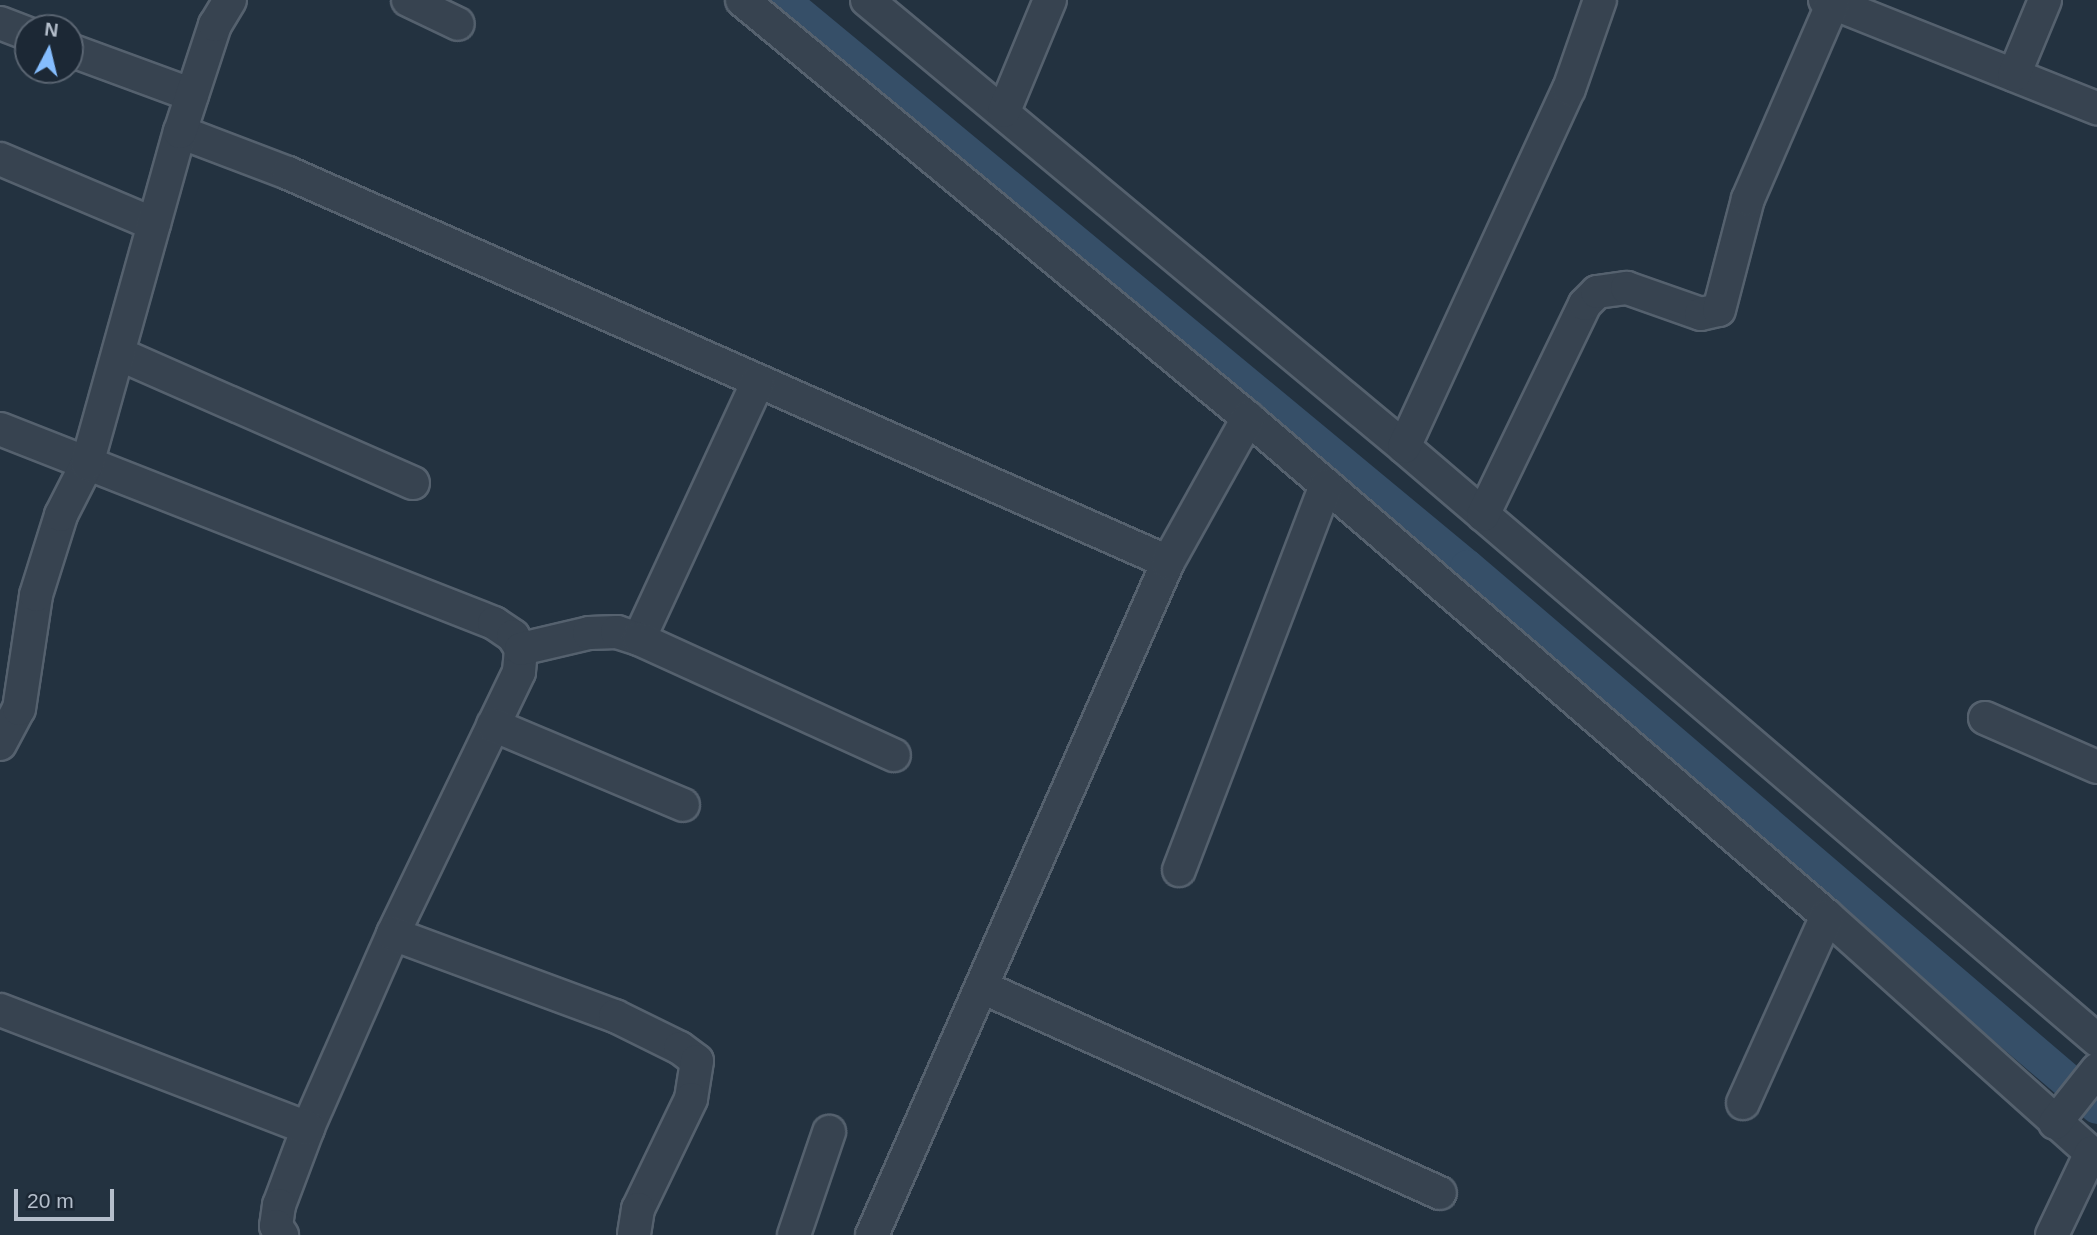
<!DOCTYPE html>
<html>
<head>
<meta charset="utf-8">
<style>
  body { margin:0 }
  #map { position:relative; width:2097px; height:1235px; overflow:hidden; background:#233240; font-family:Helvetica,sans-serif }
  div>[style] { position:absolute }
  .canal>* { height:35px; margin:-17.5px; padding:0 17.5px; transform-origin:17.5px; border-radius:17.5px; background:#364f68 }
  .roads { filter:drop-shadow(2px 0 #55616e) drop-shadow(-2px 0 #55616e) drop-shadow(0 2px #55616e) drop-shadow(0 -2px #55616e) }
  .street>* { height:32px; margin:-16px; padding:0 16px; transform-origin:16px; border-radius:16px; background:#374350 }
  span { translate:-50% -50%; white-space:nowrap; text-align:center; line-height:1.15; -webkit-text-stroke:5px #1c2835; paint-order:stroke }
  .north { position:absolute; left:14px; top:14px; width:70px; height:70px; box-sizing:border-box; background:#1c2835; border:2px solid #596471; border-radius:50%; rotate:7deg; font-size:19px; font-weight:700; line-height:28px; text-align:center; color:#b4becb }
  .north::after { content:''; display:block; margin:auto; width:24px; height:32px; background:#85bdfe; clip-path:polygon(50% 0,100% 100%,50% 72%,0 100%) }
  .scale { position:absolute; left:14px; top:1189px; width:100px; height:32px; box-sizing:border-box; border:4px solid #b4becb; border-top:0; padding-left:9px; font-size:21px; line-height:24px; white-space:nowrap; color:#b4becb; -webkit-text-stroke:5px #1c2835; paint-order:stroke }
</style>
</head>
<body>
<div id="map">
  <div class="canal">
    <div style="left:782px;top:0;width:889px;rotate:39.62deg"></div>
    <div style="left:1467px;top:567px;width:829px;rotate:40.55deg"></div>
  </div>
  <div class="roads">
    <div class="street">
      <div style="left:408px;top:0;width:55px;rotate:25.6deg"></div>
      <div style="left:742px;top:0;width:656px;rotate:39.56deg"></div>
      <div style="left:1248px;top:418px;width:764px;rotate:40.7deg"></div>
      <div style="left:1827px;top:916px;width:363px;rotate:41.9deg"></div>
      <div style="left:867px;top:0;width:699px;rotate:39.77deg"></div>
      <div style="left:1404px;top:447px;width:912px;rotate:40.55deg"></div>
      <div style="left:1825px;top:0;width:293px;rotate:21.7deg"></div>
      <div style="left:0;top:23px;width:30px;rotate:21deg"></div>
      <div style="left:70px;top:50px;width:130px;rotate:20.2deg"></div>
      <div style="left:2014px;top:75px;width:81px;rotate:-67.5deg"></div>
      <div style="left:1004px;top:111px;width:120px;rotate:-67.5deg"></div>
      <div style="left:180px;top:132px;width:116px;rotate:20.8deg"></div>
      <div style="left:288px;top:173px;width:962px;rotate:23.85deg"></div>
      <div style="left:0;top:159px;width:167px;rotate:22.9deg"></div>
      <div style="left:119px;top:354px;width:321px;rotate:23.7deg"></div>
      <div style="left:0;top:429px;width:531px;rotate:21.44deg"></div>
      <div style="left:494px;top:623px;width:23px;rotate:34deg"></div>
      <div style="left:513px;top:636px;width:15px;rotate:58deg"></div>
      <div style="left:521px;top:649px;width:23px;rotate:95deg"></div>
      <div style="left:519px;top:672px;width:291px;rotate:115.7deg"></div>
      <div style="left:393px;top:934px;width:212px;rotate:113.7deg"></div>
      <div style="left:308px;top:1128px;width:82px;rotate:110.6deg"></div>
      <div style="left:279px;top:1205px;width:21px;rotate:98deg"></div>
      <div style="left:276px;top:1226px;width:11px;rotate:56deg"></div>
      <div style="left:1404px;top:447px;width:394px;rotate:-65.3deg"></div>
      <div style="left:1569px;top:89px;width:94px;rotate:-70.8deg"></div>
      <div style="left:1483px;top:515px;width:234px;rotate:-64.2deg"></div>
      <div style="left:1585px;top:304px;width:17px;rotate:-45deg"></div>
      <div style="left:1597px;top:292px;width:30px;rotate:-8deg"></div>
      <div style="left:1627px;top:288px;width:78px;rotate:19.4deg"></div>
      <div style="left:1701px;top:314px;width:18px;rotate:-13deg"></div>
      <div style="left:1719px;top:310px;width:115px;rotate:-75.4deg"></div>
      <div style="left:1748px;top:199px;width:214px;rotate:-66.6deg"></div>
      <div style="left:639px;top:639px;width:284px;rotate:-65.2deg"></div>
      <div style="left:521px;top:649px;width:70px;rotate:-13.2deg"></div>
      <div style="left:589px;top:633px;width:28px;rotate:-2deg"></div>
      <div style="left:617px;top:632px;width:23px;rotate:18deg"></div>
      <div style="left:639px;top:639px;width:280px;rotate:24.5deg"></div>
      <div style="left:1985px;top:718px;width:122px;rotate:23.6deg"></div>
      <div style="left:493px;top:725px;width:206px;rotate:22.8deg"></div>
      <div style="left:0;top:744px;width:40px;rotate:-62deg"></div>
      <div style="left:19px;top:709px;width:115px;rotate:-81.5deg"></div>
      <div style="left:36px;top:595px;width:84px;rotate:-72.6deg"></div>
      <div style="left:61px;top:515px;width:57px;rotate:-63deg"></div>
      <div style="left:87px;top:464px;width:345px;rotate:-74.4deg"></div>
      <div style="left:180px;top:132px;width:113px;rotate:-71.9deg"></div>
      <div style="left:215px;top:25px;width:29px;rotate:-59deg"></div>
      <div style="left:1179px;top:870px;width:412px;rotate:-69.1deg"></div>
      <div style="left:393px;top:934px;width:237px;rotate:20.3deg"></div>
      <div style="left:615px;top:1016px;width:72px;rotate:26.2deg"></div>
      <div style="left:680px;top:1048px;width:21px;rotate:37deg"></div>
      <div style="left:697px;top:1061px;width:38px;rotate:99deg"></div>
      <div style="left:691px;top:1099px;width:122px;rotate:115.7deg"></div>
      <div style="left:638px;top:1209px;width:26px;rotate:99deg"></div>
      <div style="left:982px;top:987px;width:502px;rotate:24.22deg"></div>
      <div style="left:0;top:1010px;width:330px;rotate:21deg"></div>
      <div style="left:1743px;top:1103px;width:205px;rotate:-65.8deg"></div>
      <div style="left:2055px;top:1123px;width:68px;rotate:-51.6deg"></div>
      <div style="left:794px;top:1235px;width:109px;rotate:-71.2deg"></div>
      <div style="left:872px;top:1235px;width:735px;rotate:-66.26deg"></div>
      <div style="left:1168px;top:562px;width:165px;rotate:-60.9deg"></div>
      <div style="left:2052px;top:1235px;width:91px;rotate:-64.6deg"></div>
    </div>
  </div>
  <div class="north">N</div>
  <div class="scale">20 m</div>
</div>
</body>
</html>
